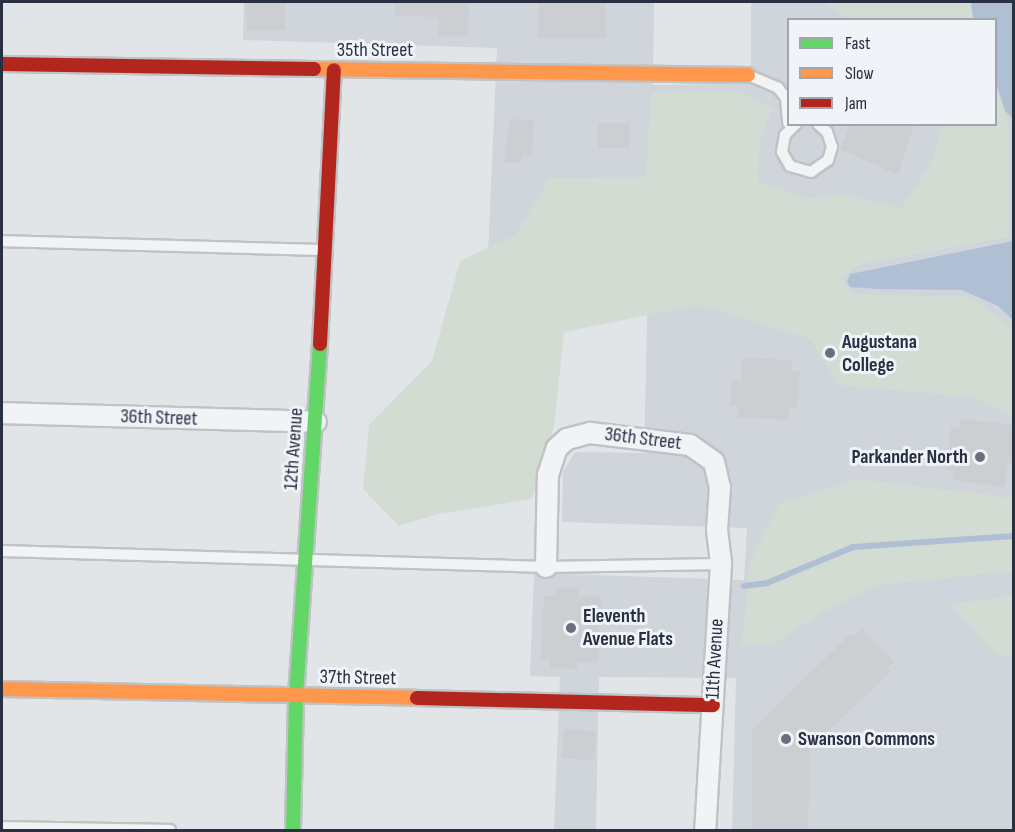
<!DOCTYPE html>
<html>
<head>
<meta charset="utf-8">
<style>
  body { margin:0 }
  #map { position:relative; width:1015px; height:832px; overflow:hidden; background:#e2e5e8; font-family:"Sofia Sans Condensed",sans-serif }
  div>[style] { position:absolute }
  .built>* { inset:0; background:#d0d4db }
  .green>* { inset:0; background:#d2dcd3 }
  .water>* { inset:0; background:#b0c0d4 }
  .stream>* { height:6px; margin:-3px; padding:0 3px; transform-origin:3px; border-radius:3px; background:#b0c0d4 }
  .building>* { inset:0; background:#ccced2; transform-origin:0 0 }
  .roads { filter:drop-shadow(2px 0 #c0c3c6) drop-shadow(-2px 0 #c0c3c6) drop-shadow(0 2px #c0c3c6) drop-shadow(0 -2px #c0c3c6) }
  .lane>* { height:10px; margin:-5px; padding:0 5px; transform-origin:5px; border-radius:5px; background:#f2f3f4 }
  .street>* { height:20px; margin:-10px; padding:0 10px; transform-origin:10px; border-radius:10px; background:#f2f3f4 }
  .fast>* { height:14px; margin:-7px; padding:0 7px; transform-origin:7px; border-radius:7px; background:#63d668 }
  .slow>* { height:14px; margin:-7px; padding:0 7px; transform-origin:7px; border-radius:7px; background:#ff974d }
  .jam>* { height:14px; margin:-7px; padding:0 7px; transform-origin:7px; border-radius:7px; background:#b3261e }
  .dots>* { width:16px; height:16px; translate:-50% -50%; box-sizing:border-box; border:3px solid #f0f3f7; border-radius:50% }
  span { translate:-50% -50%; white-space:nowrap; text-align:center; line-height:1.15; -webkit-text-stroke:6px #f0f3f7; paint-order:stroke }
  .street-label { font-size:20px; color:#283042 }
  .poi-label { font-size:20px; color:#283042; font-weight:700 }
  .left { translate:0 -50%; text-align:left }
  .right { translate:-100% -50%; text-align:right }
  .frame { position:absolute; inset:0; border:3px solid #283042; pointer-events:none }
  .legend { position:absolute; left:787px; top:18px; width:210px; height:108px; box-sizing:border-box; background:#f0f3f7; border:2px solid #a0a5af; margin:0; padding:8px 10px; list-style:none; font-size:18px; color:#283042 }
  .legend li { display:flex; align-items:center; gap:12px; height:30px }
  .legend b { width:30px; border:2px solid #a0a5af }
</style>
</head>
<body>
<div id="map">
  <div class="built">
    <div style="clip-path:polygon(evenodd,244px 2px,654px 2px,653px 85px,751px 84px,751px 2px,1013px 2px,1013px 830px,732px 830px,736px 678px,599px 677px,596px 830px,554px 830px,560px 677px,530px 676px,534px 573px,744px 580px,747px 528px,562px 522px,563px 472px,575px 452px,644px 453px,648px 281px,487px 277px,497px 48px,243px 40px,244px 2px,788px 20px,996px 20px,996px 124px,788px 124px,788px 20px)"></div>
  </div>
  <div class="green">
    <div style="clip-path:polygon(822px 2px,969px 2px,975px 19px,850px 19px)"></div>
    <div style="clip-path:polygon(996px 84px,1009px 126px,1009px 237px,861px 264px,842px 278px,853px 294px,972px 297px,1013px 329px,1013px 416px,971px 397px,838px 385px,810px 339px,699px 305px,564px 332px,554px 427px,532px 499px,438px 514px,399px 526px,363px 489px,369px 425px,432px 361px,460px 261px,516px 234px,550px 178px,646px 177px,651px 93px,739px 91px,773px 108px,760px 139px,758px 181px,805px 198px,844px 195px,902px 208px,933px 158px,943px 125px,996px 124px)"></div>
    <div style="clip-path:polygon(858px 479px,1013px 498px,1013px 571px,877px 585px,826px 610px,773px 644px,742px 645px,749px 564px,780px 503px)"></div>
    <div style="clip-path:polygon(1013px 596px,1013px 656px,1000px 657px,949px 604px)"></div>
  </div>
  <div class="water">
    <div style="clip-path:polygon(971px 2px,1013px 2px,1013px 119px,1005px 111px,996px 83px,996px 20px,973px 19px)"></div>
    <div style="clip-path:polygon(1013px 241px,1013px 320px,998px 306px,962px 290px,876px 289px,850px 287px,847px 282px,850px 274px)"></div>
  </div>
  <div class="stream">
    <div style="left:744px;top:586px;width:23px;rotate:-7deg"></div>
    <div style="left:767px;top:583px;width:93px;rotate:-22.7deg"></div>
    <div style="left:853px;top:547px;width:161px;rotate:-3.9deg"></div>
  </div>
  <div class="building">
    <div style="left:247px;top:2px;width:38px;height:28px"></div>
    <div style="clip-path:polygon(395px 2px,469px 2px,468px 37px,438px 36px,439px 17px,395px 16px)"></div>
    <div style="left:538px;top:2px;width:68px;height:36px"></div>
    <div style="clip-path:polygon(510px 119px,534px 120px,532px 155px,522px 155px,521px 163px,504px 162px)"></div>
    <div style="left:598px;top:123px;width:32px;height:25px"></div>
    <div style="clip-path:polygon(851px 124px,915px 124px,898px 175px,840px 149px)"></div>
    <div style="clip-path:polygon(742px 358px,792px 360px,791px 371px,800px 371px,797px 409px,789px 409px,788px 420px,738px 417px,738px 406px,730px 405px,732px 381px,741px 382px)"></div>
    <div style="clip-path:polygon(961px 419px,1013px 425px,1014px 464px,1008px 463px,1004px 487px,953px 480px,954px 471px,946px 470px,951px 428px,960px 429px)"></div>
    <div style="clip-path:polygon(556px 588px,578px 589px,578px 596px,601px 597px,598px 663px,577px 662px,577px 669px,550px 668px,550px 660px,541px 659px,544px 596px,555px 596px)"></div>
    <div style="clip-path:polygon(862px 629px,894px 662px,887px 668px,890px 672px,810px 749px,808px 831px,752px 831px,752px 730px,851px 633px,854px 636px)"></div>
    <div style="left:564px;top:729px;width:32px;height:29px;rotate:4deg"></div>
  </div>
  <div class="roads">
    <div class="lane">
      <div style="left:748px;top:75px;width:33px;rotate:23deg"></div>
      <div style="left:778px;top:88px;width:13px;rotate:51deg"></div>
      <div style="left:786px;top:98px;width:25px;rotate:85deg"></div>
      <div style="left:796px;top:124px;width:16px;rotate:135deg"></div>
      <div style="left:785px;top:135px;width:17px;rotate:100deg"></div>
      <div style="left:782px;top:152px;width:16px;rotate:60deg"></div>
      <div style="left:790px;top:166px;width:22px;rotate:16deg"></div>
      <div style="left:811px;top:172px;width:21px;rotate:-35deg"></div>
      <div style="left:828px;top:160px;width:14px;rotate:-73deg"></div>
      <div style="left:832px;top:147px;width:16px;rotate:-108deg"></div>
      <div style="left:827px;top:132px;width:12px;rotate:-138deg"></div>
      <div style="left:2px;top:241px;width:323px;rotate:1.6deg"></div>
      <div style="left:2px;top:551px;width:544px;rotate:1.68deg"></div>
      <div style="left:546px;top:567px;width:175px;rotate:-1deg"></div>
      <div style="left:2px;top:827px;width:168px;rotate:1deg"></div>
    </div>
    <div class="street">
      <div style="left:2px;top:413px;width:314px;rotate:1.6deg"></div>
      <div style="left:546px;top:567px;width:92px;rotate:-88.8deg"></div>
      <div style="left:548px;top:475px;width:28px;rotate:-72deg"></div>
      <div style="left:557px;top:448px;width:13px;rotate:-42deg"></div>
      <div style="left:567px;top:439px;width:24px;rotate:-15deg"></div>
      <div style="left:590px;top:433px;width:101px;rotate:6.8deg"></div>
      <div style="left:690px;top:445px;width:29px;rotate:35deg"></div>
      <div style="left:714px;top:462px;width:26px;rotate:77deg"></div>
      <div style="left:720px;top:487px;width:43px;rotate:94deg"></div>
      <div style="left:717px;top:530px;width:34px;rotate:83deg"></div>
      <div style="left:721px;top:564px;width:266px;rotate:93.4deg"></div>
    </div>
    <div class="fast">
      <div style="left:293px;top:830px;width:134px;rotate:-88.7deg"></div>
      <div style="left:296px;top:696px;width:353px;rotate:-86.1deg"></div>
    </div>
    <div class="slow">
      <div style="left:314px;top:69px;width:434px;rotate:0.8deg"></div>
      <div style="left:2px;top:689px;width:415px;rotate:1.2deg"></div>
    </div>
    <div class="jam">
      <div style="left:2px;top:64px;width:312px;rotate:0.9deg"></div>
      <div style="left:320px;top:344px;width:274px;rotate:-87.1deg"></div>
      <div style="left:417px;top:698px;width:296px;rotate:1.4deg"></div>
    </div>
  </div>
  <div class="dots">
    <div style="left:830px;top:353px;background:#696f7c"></div>
    <div style="left:980px;top:457px;background:#696f7c"></div>
    <div style="left:571px;top:628px;background:#696f7c"></div>
    <div style="left:786px;top:739px;background:#696f7c"></div>
  </div>
  <div class="street-label">
    <span style="left:375px;top:50px">35th Street</span>
    <span style="left:159px;top:418px;rotate:2deg">36th Street</span>
    <span style="left:643px;top:439px;rotate:7deg">36th Street</span>
    <span style="left:294px;top:449px;rotate:-86deg">12th Avenue</span>
    <span style="left:715px;top:659px;rotate:-87deg">11th Avenue</span>
    <span style="left:358px;top:678px;rotate:1deg">37th Street</span>
  </div>
  <div class="poi-label">
    <span class="left" style="left:842px;top:354px">Augustana<br>College</span>
    <span class="right" style="left:968px;top:457px">Parkander North</span>
    <span class="left" style="left:583px;top:628px">Eleventh<br>Avenue Flats</span>
    <span class="left" style="left:798px;top:739px">Swanson Commons</span>
  </div>
  <div class="frame"></div>
  <ul class="legend">
  <li><b style="height:8px;background:#63d668"></b>Fast</li>
  <li><b style="height:8px;background:#ff974d"></b>Slow</li>
  <li><b style="height:8px;background:#b3261e"></b>Jam</li>
  </ul>
</div>
</body>
</html>
